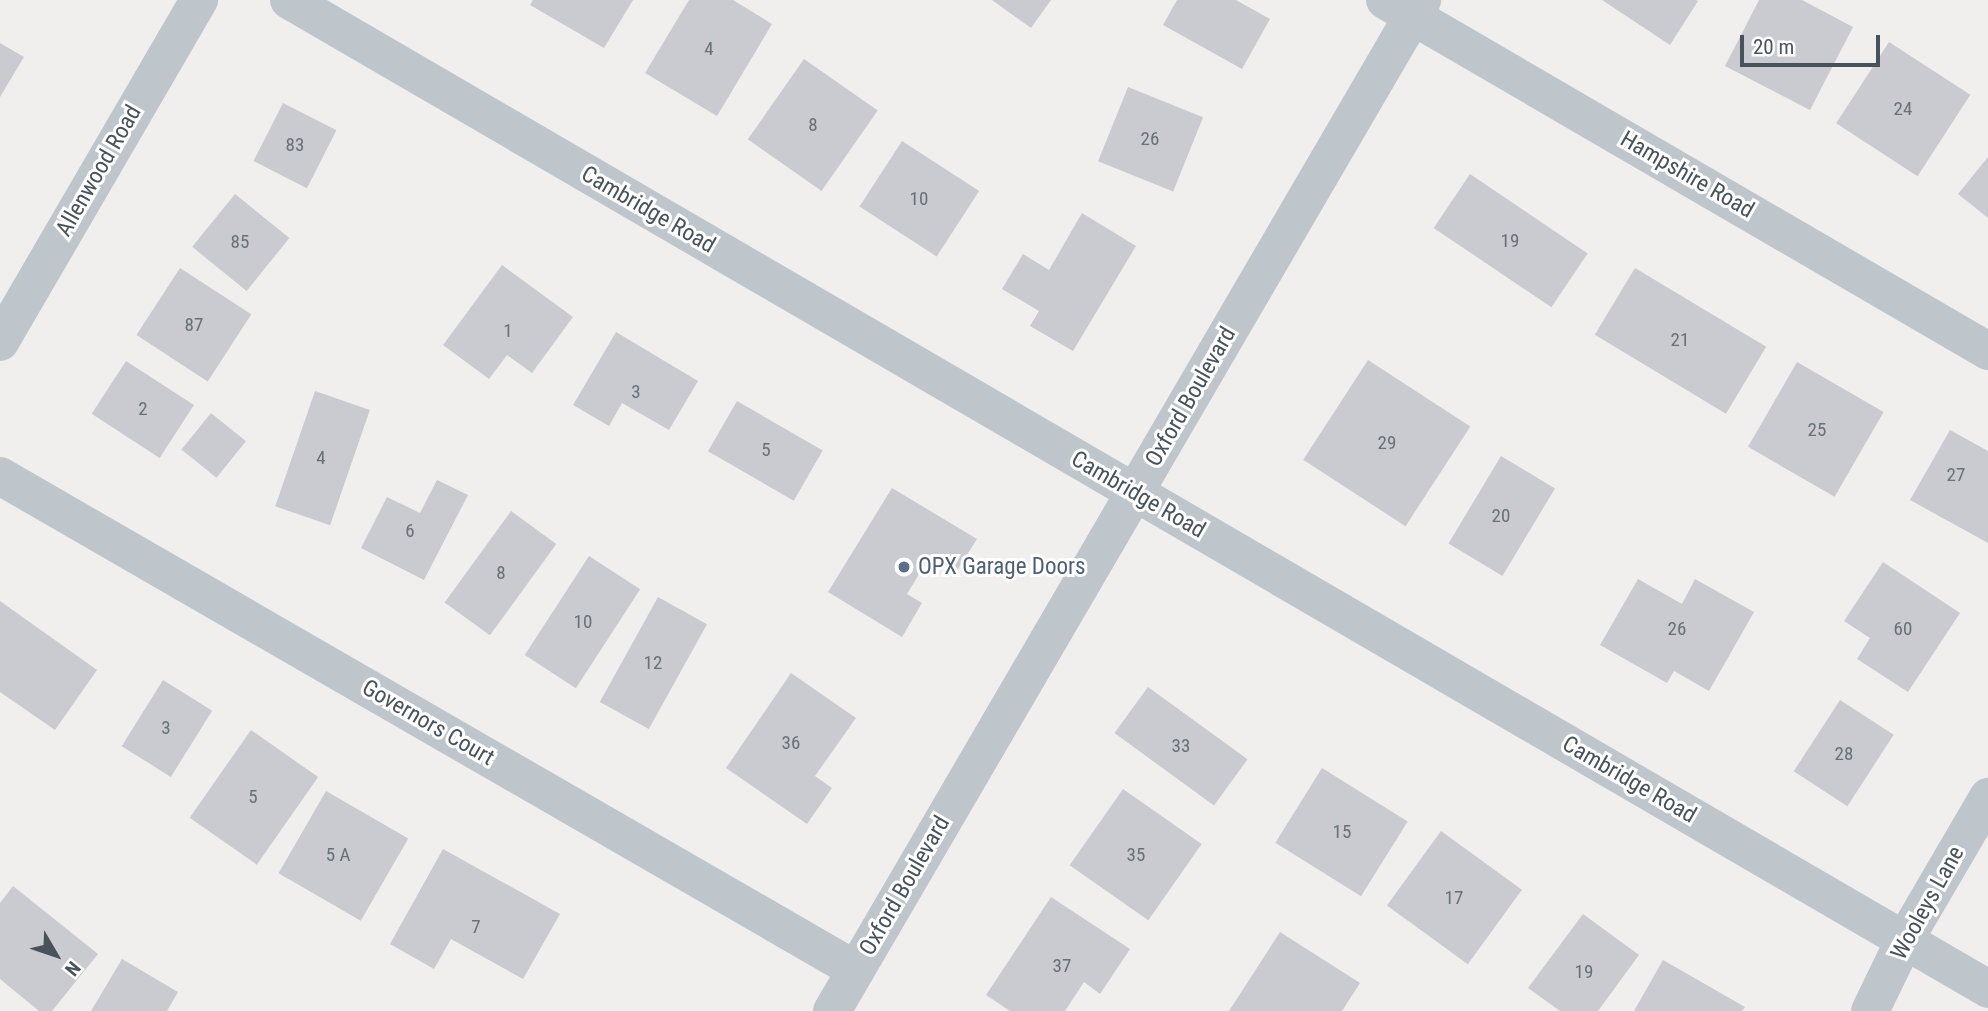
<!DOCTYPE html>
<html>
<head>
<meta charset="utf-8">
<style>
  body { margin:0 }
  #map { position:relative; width:1988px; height:1011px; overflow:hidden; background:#f1eeee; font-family:"Roboto Condensed",sans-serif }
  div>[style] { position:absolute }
  .building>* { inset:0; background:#c9cbd0; transform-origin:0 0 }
  .minor>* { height:38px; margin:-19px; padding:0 19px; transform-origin:19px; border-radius:19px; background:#bec6cc }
  .dots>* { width:19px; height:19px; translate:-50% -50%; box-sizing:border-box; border:4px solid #fff; border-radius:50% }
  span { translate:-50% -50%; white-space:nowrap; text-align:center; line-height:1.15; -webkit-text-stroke:6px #fff; paint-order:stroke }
  .number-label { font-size:19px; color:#687078 }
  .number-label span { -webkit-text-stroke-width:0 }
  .street-label { font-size:23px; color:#48525a }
  .service-label { font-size:23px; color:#4e5e75 }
  .left { translate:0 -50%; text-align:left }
  .north { position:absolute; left:21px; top:920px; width:70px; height:70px; -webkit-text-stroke:5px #fff; paint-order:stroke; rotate:129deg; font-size:19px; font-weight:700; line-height:28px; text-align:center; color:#48525a }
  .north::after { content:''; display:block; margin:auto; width:24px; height:32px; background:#48525a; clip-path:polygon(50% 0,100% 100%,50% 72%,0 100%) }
  .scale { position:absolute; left:1740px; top:35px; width:140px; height:32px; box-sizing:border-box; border:4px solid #48525a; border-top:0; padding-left:9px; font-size:21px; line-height:24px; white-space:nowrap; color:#48525a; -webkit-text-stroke:5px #fff; paint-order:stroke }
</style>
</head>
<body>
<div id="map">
  <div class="building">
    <div style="clip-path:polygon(533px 0,633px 0,604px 48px,530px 5px)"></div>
    <div style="clip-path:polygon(689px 0,733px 0,772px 24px,717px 116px,645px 73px)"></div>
    <div style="clip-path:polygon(992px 0,1051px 0,1031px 28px)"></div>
    <div style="clip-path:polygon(1177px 0,1236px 0,1270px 19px,1242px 69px,1163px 25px)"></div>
    <div style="clip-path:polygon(1602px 0,1696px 0,1698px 1px,1670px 45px)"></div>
    <div style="clip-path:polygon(1759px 0,1802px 0,1853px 27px,1810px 110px,1725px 66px)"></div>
    <div style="left:1889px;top:42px;width:97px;height:97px;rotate:33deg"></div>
    <div style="clip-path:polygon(0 43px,24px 57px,0 97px)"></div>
    <div style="left:804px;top:59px;width:90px;height:98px;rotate:35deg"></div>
    <div style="left:1128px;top:87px;width:81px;height:80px;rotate:22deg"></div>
    <div style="left:283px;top:103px;width:60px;height:65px;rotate:27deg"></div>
    <div style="left:902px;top:141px;width:92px;height:78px;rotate:33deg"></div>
    <div style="clip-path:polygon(1988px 157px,1988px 218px,1958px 194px)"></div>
    <div style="left:1470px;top:174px;width:142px;height:65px;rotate:34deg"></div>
    <div style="left:235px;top:194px;width:70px;height:68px;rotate:39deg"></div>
    <div style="clip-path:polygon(1082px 213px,1136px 246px,1073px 351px,1030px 326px,1039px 311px,1002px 289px,1023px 254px,1049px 270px)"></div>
    <div style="clip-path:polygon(502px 265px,573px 317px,532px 373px,507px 355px,489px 379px,443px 345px)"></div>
    <div style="left:180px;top:268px;width:85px;height:80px;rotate:33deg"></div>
    <div style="left:1635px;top:268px;width:153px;height:78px;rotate:31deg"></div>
    <div style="clip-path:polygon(616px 332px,698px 381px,669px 430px,622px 403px,609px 426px,573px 405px)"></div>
    <div style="left:1368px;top:360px;width:122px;height:119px;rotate:33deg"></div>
    <div style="left:126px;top:361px;width:81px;height:63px;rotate:33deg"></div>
    <div style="left:1797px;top:362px;width:100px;height:98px;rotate:30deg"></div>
    <div style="left:315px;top:391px;width:58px;height:122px;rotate:19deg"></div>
    <div style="left:737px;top:401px;width:99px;height:58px;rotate:30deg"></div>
    <div style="left:211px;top:413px;width:45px;height:47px;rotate:39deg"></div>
    <div style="clip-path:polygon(1950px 430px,1988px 451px,1988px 543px,1910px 500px)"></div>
    <div style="left:1501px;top:456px;width:63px;height:102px;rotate:31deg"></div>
    <div style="clip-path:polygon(437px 480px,468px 495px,424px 580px,361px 548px,387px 497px,420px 513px)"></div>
    <div style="clip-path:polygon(892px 488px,977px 539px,956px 572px,930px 556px,907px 594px,922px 603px,902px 637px,828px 592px)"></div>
    <div style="left:511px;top:511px;width:56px;height:113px;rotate:36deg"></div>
    <div style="left:589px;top:556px;width:61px;height:118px;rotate:33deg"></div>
    <div style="clip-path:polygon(1883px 562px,1960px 613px,1908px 692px,1857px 659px,1870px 638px,1844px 621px)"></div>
    <div style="clip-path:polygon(1638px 579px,1682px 604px,1695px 579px,1754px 612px,1709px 691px,1674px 671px,1667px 683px,1600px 645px)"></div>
    <div style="left:658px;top:597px;width:56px;height:120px;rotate:29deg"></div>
    <div style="clip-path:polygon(0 601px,97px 670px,55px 730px,0 692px)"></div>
    <div style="clip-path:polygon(791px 673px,856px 718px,815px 776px,832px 788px,807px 824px,726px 768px)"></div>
    <div style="left:163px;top:680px;width:58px;height:78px;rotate:32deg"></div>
    <div style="left:1148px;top:687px;width:123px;height:57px;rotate:36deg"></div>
    <div style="left:1840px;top:700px;width:64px;height:85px;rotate:33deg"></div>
    <div style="left:251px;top:730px;width:82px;height:107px;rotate:35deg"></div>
    <div style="left:1322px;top:768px;width:101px;height:88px;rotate:32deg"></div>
    <div style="left:1123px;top:789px;width:96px;height:93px;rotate:35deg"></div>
    <div style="left:326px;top:791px;width:95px;height:95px;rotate:30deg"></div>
    <div style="left:1441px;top:831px;width:100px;height:92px;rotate:36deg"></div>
    <div style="clip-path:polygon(443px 849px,560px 914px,523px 979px,451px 939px,434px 969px,390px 944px)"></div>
    <div style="clip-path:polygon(13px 886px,98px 954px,52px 1011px,39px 1011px,0 979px,0 903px)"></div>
    <div style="clip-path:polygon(1051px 897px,1130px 949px,1100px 994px,1084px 982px,1065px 1011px,1010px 1011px,986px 995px)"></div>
    <div style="clip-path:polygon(1583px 914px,1639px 955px,1598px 1011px,1560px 1011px,1528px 988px)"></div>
    <div style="clip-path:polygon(1280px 932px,1360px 983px,1342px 1011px,1229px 1011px)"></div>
    <div style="clip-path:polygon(122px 959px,178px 992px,167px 1011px,91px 1011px)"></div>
    <div style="clip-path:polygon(1663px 960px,1745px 1007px,1742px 1011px,1634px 1011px)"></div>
  </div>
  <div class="minor">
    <div style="left:289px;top:0;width:1966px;rotate:30.2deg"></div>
    <div style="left:1385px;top:0;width:698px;rotate:30.2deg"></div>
    <div style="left:0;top:342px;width:396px;rotate:-59.8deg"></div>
    <div style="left:0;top:476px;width:988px;rotate:29.99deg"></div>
    <div style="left:832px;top:1011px;width:1171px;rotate:-59.73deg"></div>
    <div style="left:1870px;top:1011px;width:78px;rotate:-64.1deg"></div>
    <div style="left:1904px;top:941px;width:167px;rotate:-59.7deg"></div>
  </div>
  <div class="dots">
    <div style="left:904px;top:567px;background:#5c6f8a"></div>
  </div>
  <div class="number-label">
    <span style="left:709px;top:49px">4</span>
    <span style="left:1903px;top:109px">24</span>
    <span style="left:813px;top:125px">8</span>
    <span style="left:1150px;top:139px">26</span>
    <span style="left:295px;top:145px">83</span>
    <span style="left:919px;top:199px">10</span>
    <span style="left:1510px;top:241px">19</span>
    <span style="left:240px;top:242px">85</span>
    <span style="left:194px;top:325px">87</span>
    <span style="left:508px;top:331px">1</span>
    <span style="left:1680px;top:340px">21</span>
    <span style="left:636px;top:392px">3</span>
    <span style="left:143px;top:409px">2</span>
    <span style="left:1817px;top:430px">25</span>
    <span style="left:1387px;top:443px">29</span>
    <span style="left:766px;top:450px">5</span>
    <span style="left:321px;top:458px">4</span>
    <span style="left:1956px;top:475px">27</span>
    <span style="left:1501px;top:516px">20</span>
    <span style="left:410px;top:531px">6</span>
    <span style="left:501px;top:573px">8</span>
    <span style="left:583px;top:622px">10</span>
    <span style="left:1677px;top:629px">26</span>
    <span style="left:1903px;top:629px">60</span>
    <span style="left:653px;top:663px">12</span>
    <span style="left:166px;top:728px">3</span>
    <span style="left:791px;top:743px">36</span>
    <span style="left:1181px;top:746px">33</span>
    <span style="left:1844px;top:754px">28</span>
    <span style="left:253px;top:797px">5</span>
    <span style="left:1342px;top:832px">15</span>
    <span style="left:338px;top:855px">5 A</span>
    <span style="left:1136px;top:855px">35</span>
    <span style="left:1454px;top:898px">17</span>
    <span style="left:476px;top:927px">7</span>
    <span style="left:1062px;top:966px">37</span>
    <span style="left:1584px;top:972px">19</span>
  </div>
  <div class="street-label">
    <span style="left:99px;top:171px;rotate:-60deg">Allenwood Road</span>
    <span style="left:1687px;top:175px;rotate:30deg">Hampshire Road</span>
    <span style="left:648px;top:210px;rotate:30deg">Cambridge Road</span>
    <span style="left:1191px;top:397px;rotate:-60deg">Oxford Boulevard</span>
    <span style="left:1138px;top:495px;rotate:30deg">Cambridge Road</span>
    <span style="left:428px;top:723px;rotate:30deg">Governors Court</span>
    <span style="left:1629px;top:780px;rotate:30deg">Cambridge Road</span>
    <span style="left:905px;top:886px;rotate:-60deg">Oxford Boulevard</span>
    <span style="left:1928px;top:903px;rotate:-61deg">Wooleys Lane</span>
  </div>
  <div class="service-label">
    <span class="left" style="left:918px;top:567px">OPX Garage Doors</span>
  </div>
  <div class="north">N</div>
  <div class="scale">20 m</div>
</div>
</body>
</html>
